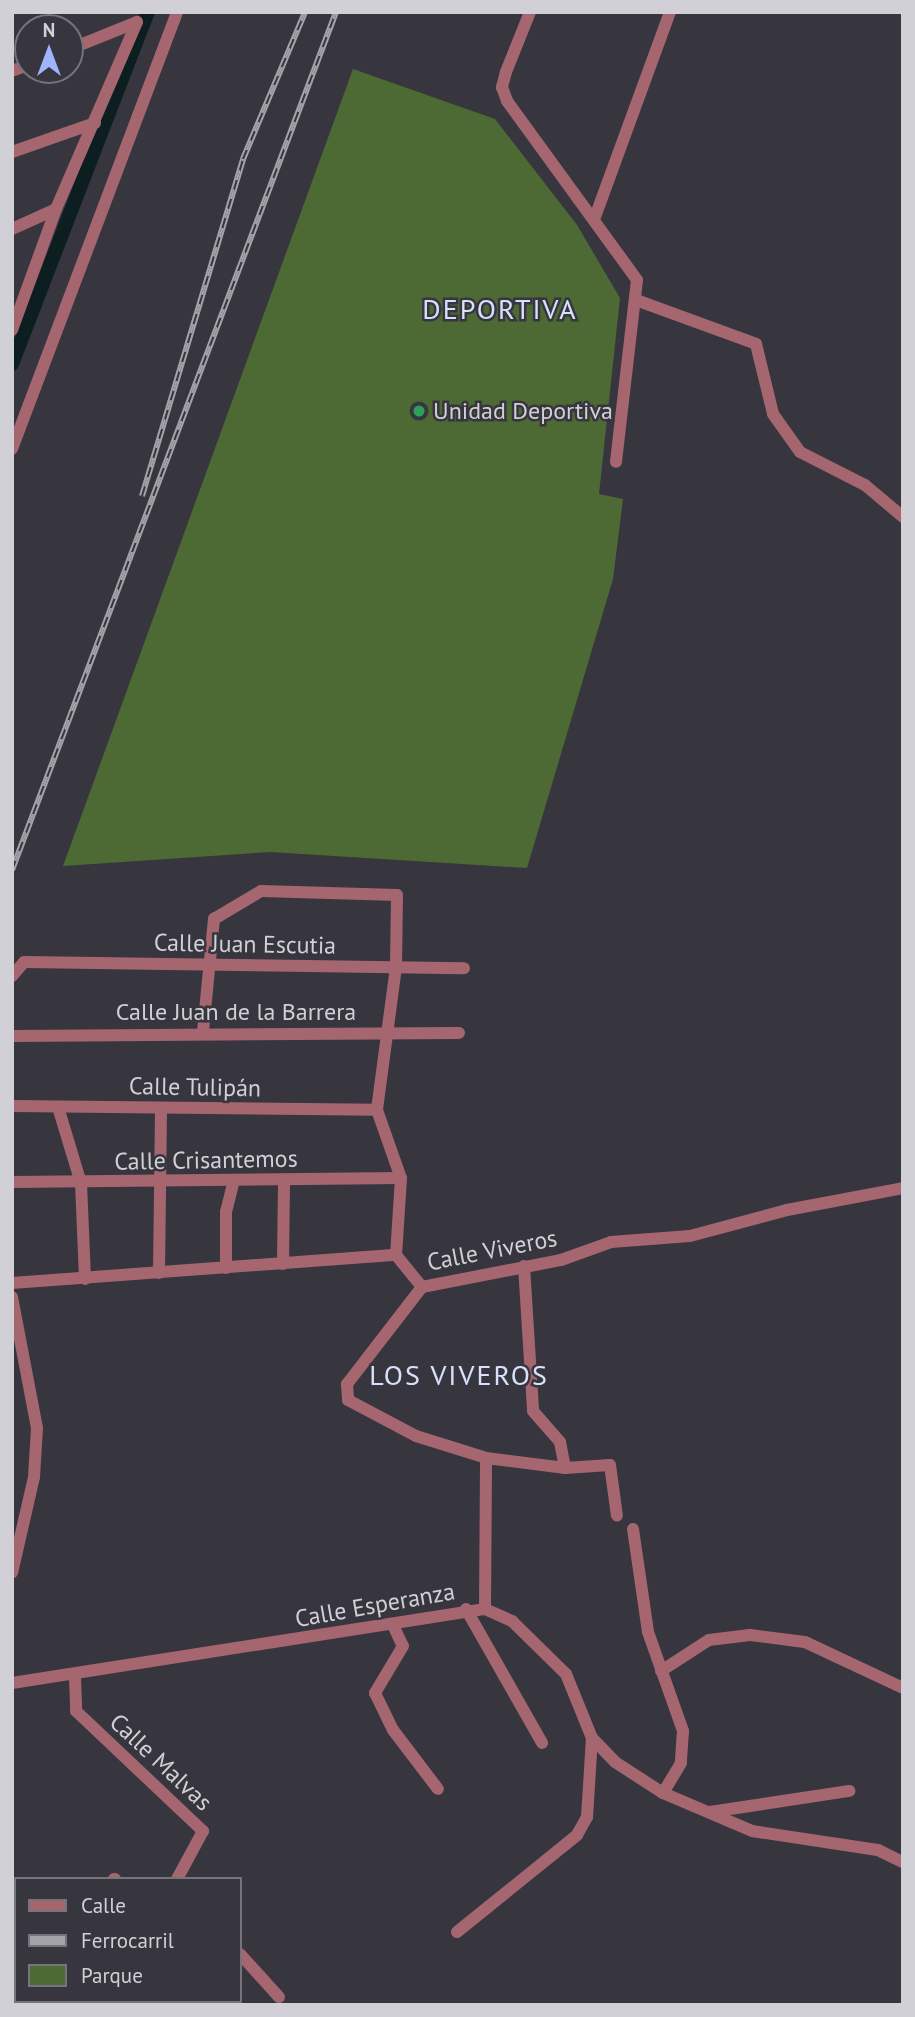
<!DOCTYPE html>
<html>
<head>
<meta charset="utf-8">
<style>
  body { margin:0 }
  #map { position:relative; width:915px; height:2017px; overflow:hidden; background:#37363f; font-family:"PT Sans",sans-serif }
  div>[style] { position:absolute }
  .green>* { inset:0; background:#4d6a34 }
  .canal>* { height:14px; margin:-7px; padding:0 7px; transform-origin:7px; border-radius:7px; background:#0c1e20 }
  .minor>* { height:12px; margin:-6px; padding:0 6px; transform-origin:6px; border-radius:6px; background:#a56670 }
  .rail>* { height:6px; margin-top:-3px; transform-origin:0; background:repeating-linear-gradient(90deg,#37363f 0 10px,#a4a3aa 0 20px); box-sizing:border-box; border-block:2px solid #a4a3aa }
  .dots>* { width:19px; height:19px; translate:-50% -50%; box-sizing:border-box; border:4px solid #37363f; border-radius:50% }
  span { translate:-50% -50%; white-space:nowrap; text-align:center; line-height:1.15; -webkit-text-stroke:5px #37363f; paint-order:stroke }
  .poi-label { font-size:24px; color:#d1d0d6 }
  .left { translate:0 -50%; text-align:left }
  .street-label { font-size:24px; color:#d1d0d6 }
  .quarter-label { font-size:28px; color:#d8e0fc; letter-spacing:2px }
  .frame { position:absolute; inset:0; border:14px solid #d1d0d6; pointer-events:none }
  .legend { position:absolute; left:14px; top:1877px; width:228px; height:126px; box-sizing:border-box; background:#37363f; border:2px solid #75747b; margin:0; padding:9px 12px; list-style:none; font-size:21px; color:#d1d0d6 }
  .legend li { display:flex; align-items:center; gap:14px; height:35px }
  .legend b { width:35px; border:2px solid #75747b }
  .north { position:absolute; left:14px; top:14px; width:70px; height:70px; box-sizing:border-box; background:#37363f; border:2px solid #75747b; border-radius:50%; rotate:0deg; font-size:19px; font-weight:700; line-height:28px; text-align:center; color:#d1d0d6 }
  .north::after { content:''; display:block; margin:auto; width:24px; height:32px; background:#a0b3fd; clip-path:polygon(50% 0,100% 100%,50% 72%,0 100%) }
</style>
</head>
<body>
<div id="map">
  <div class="green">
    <div style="clip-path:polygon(353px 69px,495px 119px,577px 225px,620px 298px,599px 494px,623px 499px,613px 579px,527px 868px,270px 852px,63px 866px)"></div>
  </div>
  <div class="canal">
    <div style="left:12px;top:364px;width:377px;rotate:-68.9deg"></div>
  </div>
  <div class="minor">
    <div style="left:530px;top:12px;width:65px;rotate:111.8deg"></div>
    <div style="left:506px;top:72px;width:16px;rotate:105deg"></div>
    <div style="left:502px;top:87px;width:15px;rotate:70deg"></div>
    <div style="left:507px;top:101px;width:221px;rotate:54deg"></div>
    <div style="left:637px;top:280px;width:183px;rotate:96.6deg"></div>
    <div style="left:70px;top:49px;width:72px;rotate:-21.9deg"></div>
    <div style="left:12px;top:71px;width:17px;rotate:-21deg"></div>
    <div style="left:12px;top:152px;width:88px;rotate:-19.3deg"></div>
    <div style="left:595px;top:217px;width:218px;rotate:-69.9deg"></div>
    <div style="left:12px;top:229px;width:48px;rotate:-24.4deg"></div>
    <div style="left:636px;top:300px;width:128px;rotate:20.1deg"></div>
    <div style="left:756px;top:344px;width:72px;rotate:76.3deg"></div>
    <div style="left:773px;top:414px;width:47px;rotate:54.6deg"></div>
    <div style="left:800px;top:452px;width:73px;rotate:26.9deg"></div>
    <div style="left:865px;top:485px;width:50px;rotate:40.1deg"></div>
    <div style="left:12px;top:330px;width:129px;rotate:-70deg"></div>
    <div style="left:56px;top:209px;width:204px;rotate:-66.6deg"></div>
    <div style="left:12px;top:449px;width:467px;rotate:-69.3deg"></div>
    <div style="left:12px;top:976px;width:18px;rotate:-49deg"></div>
    <div style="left:24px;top:962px;width:440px;rotate:0.8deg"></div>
    <div style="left:203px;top:1031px;width:113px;rotate:-84.4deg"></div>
    <div style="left:214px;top:919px;width:55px;rotate:-30.8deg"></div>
    <div style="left:261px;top:891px;width:136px;rotate:1.7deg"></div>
    <div style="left:397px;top:895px;width:72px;rotate:90.8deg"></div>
    <div style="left:396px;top:967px;width:144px;rotate:97.6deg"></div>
    <div style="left:377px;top:1110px;width:72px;rotate:70.6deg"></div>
    <div style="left:401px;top:1178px;width:77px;rotate:93.7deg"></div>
    <div style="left:12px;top:1036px;width:447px;rotate:-0.4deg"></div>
    <div style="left:12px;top:1106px;width:365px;rotate:0.6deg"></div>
    <div style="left:58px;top:1107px;width:79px;rotate:73.2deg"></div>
    <div style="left:81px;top:1183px;width:96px;rotate:87.6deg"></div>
    <div style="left:12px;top:1182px;width:389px;rotate:-0.6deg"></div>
    <div style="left:283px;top:1264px;width:84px;rotate:-89.3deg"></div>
    <div style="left:524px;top:1266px;width:145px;rotate:86.4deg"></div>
    <div style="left:533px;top:1411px;width:41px;rotate:48.9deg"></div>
    <div style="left:560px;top:1442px;width:26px;rotate:79deg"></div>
    <div style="left:226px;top:1268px;width:56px;rotate:-90deg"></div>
    <div style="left:226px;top:1212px;width:32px;rotate:-76deg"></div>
    <div style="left:159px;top:1273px;width:165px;rotate:-89.3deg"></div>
    <div style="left:12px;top:1283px;width:385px;rotate:-4.2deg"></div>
    <div style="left:396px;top:1255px;width:41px;rotate:50.9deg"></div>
    <div style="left:422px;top:1287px;width:142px;rotate:-11deg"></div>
    <div style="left:561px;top:1260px;width:53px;rotate:-19.8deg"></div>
    <div style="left:611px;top:1242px;width:79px;rotate:-4.3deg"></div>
    <div style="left:690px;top:1236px;width:100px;rotate:-15deg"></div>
    <div style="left:787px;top:1210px;width:118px;rotate:-10.7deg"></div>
    <div style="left:422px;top:1287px;width:123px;rotate:127.7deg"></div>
    <div style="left:347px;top:1384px;width:16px;rotate:86deg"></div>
    <div style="left:348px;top:1400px;width:77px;rotate:27.9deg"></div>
    <div style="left:416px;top:1436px;width:73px;rotate:17.4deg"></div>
    <div style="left:486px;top:1458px;width:80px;rotate:7.2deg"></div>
    <div style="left:565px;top:1468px;width:45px;rotate:-3.8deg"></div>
    <div style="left:610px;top:1465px;width:51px;rotate:82.2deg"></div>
    <div style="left:12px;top:1297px;width:133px;rotate:79.2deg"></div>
    <div style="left:37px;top:1428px;width:49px;rotate:93.5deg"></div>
    <div style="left:34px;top:1477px;width:98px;rotate:102.9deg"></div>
    <div style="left:633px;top:1529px;width:104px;rotate:81.7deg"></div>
    <div style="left:648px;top:1632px;width:105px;rotate:70.5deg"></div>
    <div style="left:683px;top:1731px;width:32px;rotate:94deg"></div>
    <div style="left:681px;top:1763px;width:35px;rotate:121deg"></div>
    <div style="left:466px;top:1609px;width:154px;rotate:60.4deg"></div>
    <div style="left:485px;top:1609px;width:151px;rotate:-89.6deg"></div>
    <div style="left:393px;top:1625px;width:23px;rotate:65deg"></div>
    <div style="left:403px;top:1646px;width:55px;rotate:120.8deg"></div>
    <div style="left:375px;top:1693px;width:41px;rotate:64.1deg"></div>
    <div style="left:393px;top:1730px;width:74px;rotate:52.7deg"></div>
    <div style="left:661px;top:1671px;width:57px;rotate:-32.9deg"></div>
    <div style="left:709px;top:1640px;width:41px;rotate:-7deg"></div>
    <div style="left:750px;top:1635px;width:55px;rotate:7.3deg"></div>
    <div style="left:805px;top:1642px;width:108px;rotate:25.1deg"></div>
    <div style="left:75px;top:1676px;width:35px;rotate:88deg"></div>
    <div style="left:76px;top:1711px;width:175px;rotate:43.4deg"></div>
    <div style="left:203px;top:1831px;width:55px;rotate:118.4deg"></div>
    <div style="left:12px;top:1683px;width:479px;rotate:-8.9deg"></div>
    <div style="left:485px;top:1609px;width:30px;rotate:24deg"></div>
    <div style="left:512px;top:1621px;width:76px;rotate:44.5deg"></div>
    <div style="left:566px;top:1674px;width:69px;rotate:67.9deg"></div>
    <div style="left:592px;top:1738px;width:33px;rotate:46deg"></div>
    <div style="left:615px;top:1762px;width:57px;rotate:32.9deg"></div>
    <div style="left:663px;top:1793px;width:97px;rotate:23.1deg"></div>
    <div style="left:752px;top:1831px;width:127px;rotate:8.6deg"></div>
    <div style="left:878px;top:1850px;width:28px;rotate:26deg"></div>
    <div style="left:710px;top:1812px;width:141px;rotate:-8.6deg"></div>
    <div style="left:114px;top:1879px;width:1px"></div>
    <div style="left:12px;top:1888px;width:4px"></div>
    <div style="left:457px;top:1932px;width:154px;rotate:-38.9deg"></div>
    <div style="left:577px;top:1835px;width:21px;rotate:-61deg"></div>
    <div style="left:587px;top:1817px;width:79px;rotate:-86.4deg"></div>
    <div style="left:240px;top:1954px;width:58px;rotate:47.8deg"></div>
    <div style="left:12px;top:1963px;width:4px;rotate:14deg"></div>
    <div style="left:114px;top:2001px;width:6px;rotate:39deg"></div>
  </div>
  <div class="rail">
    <div style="left:142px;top:496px;width:352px;rotate:-73.3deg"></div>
    <div style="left:243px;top:159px;width:160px;rotate:-67.1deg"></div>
    <div style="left:12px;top:870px;width:917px;rotate:-69.31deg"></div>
  </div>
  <div class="dots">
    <div style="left:419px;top:411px;background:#2e9e5b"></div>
  </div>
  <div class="poi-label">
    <span class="left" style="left:433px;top:411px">Unidad Deportiva</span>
  </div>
  <div class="street-label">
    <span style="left:245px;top:944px;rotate:1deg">Calle Juan Escutia</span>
    <span style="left:236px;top:1012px">Calle Juan de la Barrera</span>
    <span style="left:195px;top:1087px;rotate:1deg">Calle Tulipán</span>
    <span style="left:206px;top:1160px;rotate:-1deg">Calle Crisantemos</span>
    <span style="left:492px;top:1250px;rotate:-11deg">Calle Viveros</span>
    <span style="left:375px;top:1605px;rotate:-10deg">Calle Esperanza</span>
    <span style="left:161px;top:1762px;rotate:43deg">Calle Malvas</span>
  </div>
  <div class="quarter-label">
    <span style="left:500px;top:309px">DEPORTIVA</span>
    <span style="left:459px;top:1375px">LOS VIVEROS</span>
  </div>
  <div class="frame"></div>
  <ul class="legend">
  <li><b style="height:9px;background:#a56670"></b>Calle</li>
  <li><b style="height:9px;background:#a4a3aa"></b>Ferrocarril</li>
  <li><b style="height:19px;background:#4d6a34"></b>Parque</li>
  </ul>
  <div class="north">N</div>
</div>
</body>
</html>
